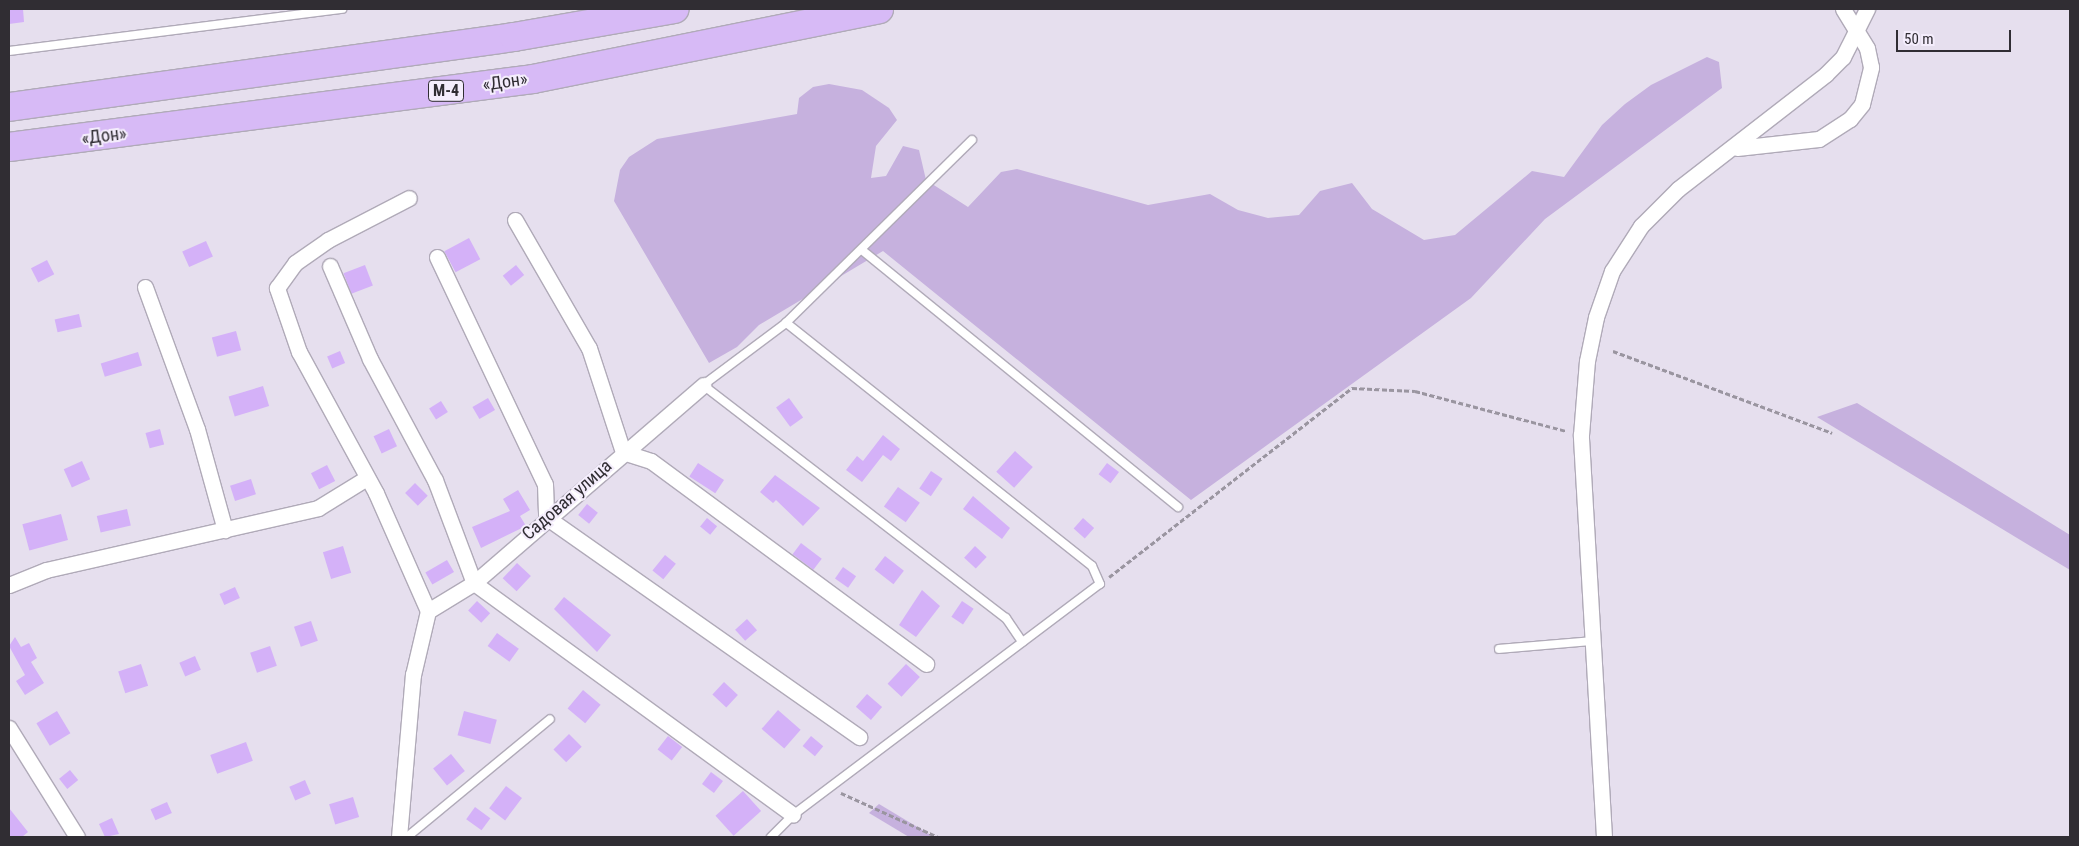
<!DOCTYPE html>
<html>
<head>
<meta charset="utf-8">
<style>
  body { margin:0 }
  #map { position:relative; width:2079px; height:846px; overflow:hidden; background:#e6dfee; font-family:"Roboto Condensed",sans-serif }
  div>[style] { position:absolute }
  .green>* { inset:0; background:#c6b1de }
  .building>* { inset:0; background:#d4b1f8; transform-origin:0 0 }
  .path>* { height:2.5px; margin-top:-1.25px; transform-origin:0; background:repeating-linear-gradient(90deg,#9a95a0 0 5px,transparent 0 7.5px) }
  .roads { filter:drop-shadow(1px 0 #b0aab8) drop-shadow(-1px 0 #b0aab8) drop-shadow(0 1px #b0aab8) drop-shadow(0 -1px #b0aab8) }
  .service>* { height:8px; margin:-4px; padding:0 4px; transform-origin:4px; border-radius:4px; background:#fff }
  .minor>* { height:15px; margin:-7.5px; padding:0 7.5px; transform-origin:7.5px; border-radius:7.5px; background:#fff }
  .motorway>* { height:28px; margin:-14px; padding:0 14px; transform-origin:14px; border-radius:14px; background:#d7baf6 }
  span { translate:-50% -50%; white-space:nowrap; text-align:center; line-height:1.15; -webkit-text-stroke:4px #f4edfc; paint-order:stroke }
  .shield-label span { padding:1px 4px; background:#f4edfc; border:1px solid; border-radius:4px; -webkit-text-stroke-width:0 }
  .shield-label { font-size:16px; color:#302d33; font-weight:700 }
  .street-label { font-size:18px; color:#302d33 }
  .frame { position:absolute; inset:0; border:10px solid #302d33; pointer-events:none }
  .scale { position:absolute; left:1896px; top:30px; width:115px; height:22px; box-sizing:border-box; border:2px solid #302d33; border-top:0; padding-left:6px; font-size:15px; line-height:18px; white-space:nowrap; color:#302d33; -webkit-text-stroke:4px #f4edfc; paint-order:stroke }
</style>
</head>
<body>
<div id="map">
  <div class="green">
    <div style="clip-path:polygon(1707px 57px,1719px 62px,1722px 88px,1545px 219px,1471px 298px,1191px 500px,883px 251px,759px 325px,737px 347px,709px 363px,614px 201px,620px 170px,629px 157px,657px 139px,797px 114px,799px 98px,813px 87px,829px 84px,862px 90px,889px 108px,897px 120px,876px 146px,871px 178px,886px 176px,903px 146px,919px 150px,926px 180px,968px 207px,1001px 172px,1017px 169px,1148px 205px,1210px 194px,1238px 210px,1268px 218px,1299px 215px,1320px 191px,1352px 183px,1372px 209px,1424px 240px,1455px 235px,1532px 171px,1564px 177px,1602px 125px,1625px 104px,1651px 85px)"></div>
    <div style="clip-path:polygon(1857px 403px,2070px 535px,2070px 570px,1817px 417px)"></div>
    <div style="clip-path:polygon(879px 804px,934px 837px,909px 837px,869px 813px)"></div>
  </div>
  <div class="building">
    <div style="clip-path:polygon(9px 9px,23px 9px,24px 22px,9px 24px)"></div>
    <div style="left:469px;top:238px;width:24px;height:28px;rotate:62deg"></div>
    <div style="left:206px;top:241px;width:17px;height:26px;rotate:66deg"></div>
    <div style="left:47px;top:260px;width:16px;height:18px;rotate:63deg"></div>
    <div style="left:365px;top:265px;width:22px;height:23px;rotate:69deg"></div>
    <div style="left:516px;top:265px;width:13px;height:17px;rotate:51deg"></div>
    <div style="left:79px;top:314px;width:13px;height:25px;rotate:77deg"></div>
    <div style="left:236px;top:331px;width:20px;height:25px;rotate:75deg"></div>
    <div style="left:340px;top:351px;width:13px;height:14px;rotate:67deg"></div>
    <div style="left:138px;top:352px;width:14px;height:39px;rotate:73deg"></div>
    <div style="left:263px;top:386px;width:21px;height:36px;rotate:73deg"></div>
    <div style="left:488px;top:398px;width:14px;height:18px;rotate:60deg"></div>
    <div style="left:789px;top:398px;width:24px;height:16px;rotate:54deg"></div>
    <div style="left:441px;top:401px;width:13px;height:14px;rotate:58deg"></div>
    <div style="left:160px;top:429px;width:16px;height:15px;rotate:75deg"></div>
    <div style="left:389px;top:429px;width:19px;height:17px;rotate:65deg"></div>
    <div style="clip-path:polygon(883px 435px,900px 449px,891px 461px,883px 455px,862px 482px,846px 470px,857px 456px,863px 461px)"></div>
    <div style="left:1015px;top:451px;width:24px;height:28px;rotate:42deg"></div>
    <div style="left:82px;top:461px;width:20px;height:20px;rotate:66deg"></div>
    <div style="left:698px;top:463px;width:31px;height:16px;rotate:33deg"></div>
    <div style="left:1107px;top:463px;width:15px;height:14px;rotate:37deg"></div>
    <div style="left:327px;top:465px;width:18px;height:18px;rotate:63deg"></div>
    <div style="left:931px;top:471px;width:14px;height:21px;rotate:34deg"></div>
    <div style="clip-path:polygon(775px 475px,820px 508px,803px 526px,776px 500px,773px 503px,760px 492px)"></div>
    <div style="left:251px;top:479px;width:16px;height:22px;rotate:72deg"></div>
    <div style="left:415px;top:483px;width:18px;height:14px;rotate:45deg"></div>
    <div style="left:898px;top:487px;width:27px;height:24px;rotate:36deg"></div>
    <div style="clip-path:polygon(518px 490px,530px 510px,520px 516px,526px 526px,481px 548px,472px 527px,510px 511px,503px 499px)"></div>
    <div style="clip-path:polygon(973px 496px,1010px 528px,1002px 539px,963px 509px)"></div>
    <div style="left:587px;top:504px;width:14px;height:14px;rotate:39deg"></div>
    <div style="left:127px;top:509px;width:17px;height:31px;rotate:77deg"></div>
    <div style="left:61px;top:514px;width:27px;height:40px;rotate:75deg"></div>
    <div style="left:707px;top:518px;width:13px;height:11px;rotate:39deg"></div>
    <div style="left:1083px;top:518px;width:15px;height:14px;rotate:42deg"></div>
    <div style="left:801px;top:543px;width:26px;height:14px;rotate:37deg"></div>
    <div style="left:343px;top:546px;width:28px;height:21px;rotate:73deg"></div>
    <div style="left:975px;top:546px;width:16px;height:16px;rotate:43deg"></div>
    <div style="left:665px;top:555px;width:14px;height:20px;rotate:39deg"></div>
    <div style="left:885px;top:556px;width:24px;height:17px;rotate:38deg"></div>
    <div style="left:447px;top:560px;width:14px;height:25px;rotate:60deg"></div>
    <div style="left:517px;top:563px;width:19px;height:21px;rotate:43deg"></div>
    <div style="left:843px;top:567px;width:16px;height:14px;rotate:35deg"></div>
    <div style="left:235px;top:587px;width:12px;height:17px;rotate:66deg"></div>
    <div style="clip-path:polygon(922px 590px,940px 606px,916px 637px,899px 625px)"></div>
    <div style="clip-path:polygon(564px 597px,611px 635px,597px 652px,554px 609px)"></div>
    <div style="left:477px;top:601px;width:18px;height:13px;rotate:43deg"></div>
    <div style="left:962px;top:601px;width:14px;height:19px;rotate:34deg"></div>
    <div style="left:747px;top:619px;width:15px;height:16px;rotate:48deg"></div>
    <div style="left:311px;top:621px;width:21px;height:18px;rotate:71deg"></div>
    <div style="left:497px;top:633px;width:27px;height:16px;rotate:36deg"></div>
    <div style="clip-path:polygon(15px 637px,21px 647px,29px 643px,37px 658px,31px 662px,44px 683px,25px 695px,16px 681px,25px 675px,9px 646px)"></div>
    <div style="left:270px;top:646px;width:21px;height:21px;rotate:71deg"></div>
    <div style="left:195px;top:656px;width:15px;height:17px;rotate:67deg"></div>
    <div style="left:141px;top:664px;width:23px;height:24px;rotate:72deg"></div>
    <div style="left:906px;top:664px;width:19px;height:27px;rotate:43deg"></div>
    <div style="left:724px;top:682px;width:19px;height:17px;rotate:43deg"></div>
    <div style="left:583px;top:690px;width:23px;height:24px;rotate:40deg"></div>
    <div style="left:867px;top:694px;width:20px;height:17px;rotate:41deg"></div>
    <div style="left:778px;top:710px;width:30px;height:25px;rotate:41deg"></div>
    <div style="left:57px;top:711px;width:26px;height:24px;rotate:59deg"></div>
    <div style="left:464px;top:711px;width:34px;height:25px;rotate:15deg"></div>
    <div style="left:569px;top:734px;width:18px;height:22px;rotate:45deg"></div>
    <div style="left:668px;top:736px;width:18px;height:17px;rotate:38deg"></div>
    <div style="left:811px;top:736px;width:16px;height:13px;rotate:40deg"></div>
    <div style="left:246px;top:742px;width:20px;height:38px;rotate:70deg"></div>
    <div style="left:451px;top:754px;width:22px;height:23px;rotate:51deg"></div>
    <div style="left:70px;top:770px;width:13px;height:14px;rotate:51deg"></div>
    <div style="left:711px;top:772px;width:15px;height:15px;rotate:37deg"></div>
    <div style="left:305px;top:780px;width:15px;height:17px;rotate:67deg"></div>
    <div style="left:506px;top:786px;width:20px;height:28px;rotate:37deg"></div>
    <div style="left:743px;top:791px;width:27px;height:37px;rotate:48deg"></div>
    <div style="left:353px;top:797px;width:21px;height:25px;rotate:73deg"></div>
    <div style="left:167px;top:802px;width:12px;height:18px;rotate:66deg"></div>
    <div style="left:475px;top:807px;width:19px;height:15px;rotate:36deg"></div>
    <div style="clip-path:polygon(9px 808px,28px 832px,22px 837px,9px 837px)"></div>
    <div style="clip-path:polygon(112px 818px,119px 834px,105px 837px,99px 824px)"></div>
  </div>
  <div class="path">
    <div style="left:1613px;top:351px;width:234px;rotate:20.5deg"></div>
    <div style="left:1109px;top:577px;width:308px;rotate:-37.9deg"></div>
    <div style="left:1352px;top:388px;width:63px;rotate:2.7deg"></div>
    <div style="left:1415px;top:391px;width:156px;rotate:14.8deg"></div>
    <div style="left:841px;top:793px;width:107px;rotate:24.4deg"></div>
  </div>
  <div class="roads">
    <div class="service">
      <div style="left:9px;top:51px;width:336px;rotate:-7.2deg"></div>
      <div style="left:972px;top:140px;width:261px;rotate:135.5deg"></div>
      <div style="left:786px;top:323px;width:104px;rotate:143.2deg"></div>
      <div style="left:703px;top:385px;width:382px;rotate:37.6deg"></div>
      <div style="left:1006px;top:618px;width:29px;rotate:56deg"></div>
      <div style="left:863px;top:251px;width:406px;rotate:39.1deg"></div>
      <div style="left:1499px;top:649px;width:94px;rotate:-4.9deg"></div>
      <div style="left:407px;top:837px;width:185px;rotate:-39.5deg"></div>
      <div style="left:771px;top:837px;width:31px;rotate:-45deg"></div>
      <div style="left:793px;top:815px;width:384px;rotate:-37deg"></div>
      <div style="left:1100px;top:584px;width:20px;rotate:-114deg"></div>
      <div style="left:1092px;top:566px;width:391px;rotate:-141.5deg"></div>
    </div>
    <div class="minor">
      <div style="left:1737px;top:148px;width:82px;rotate:-6.3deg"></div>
      <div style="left:1819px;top:139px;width:37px;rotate:-33deg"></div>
      <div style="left:1850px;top:119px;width:19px;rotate:-51deg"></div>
      <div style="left:1862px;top:104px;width:38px;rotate:-76deg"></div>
      <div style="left:1871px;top:67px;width:19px;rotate:-102deg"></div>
      <div style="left:1867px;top:48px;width:46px;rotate:-121.6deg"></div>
      <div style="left:515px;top:220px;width:148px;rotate:60deg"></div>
      <div style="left:589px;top:348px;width:109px;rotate:71.9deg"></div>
      <div style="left:623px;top:452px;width:29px;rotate:18deg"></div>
      <div style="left:651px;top:461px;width:342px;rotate:36.4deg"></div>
      <div style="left:437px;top:257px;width:251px;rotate:64.6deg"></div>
      <div style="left:545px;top:484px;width:33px;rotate:88deg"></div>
      <div style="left:546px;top:517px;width:383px;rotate:35.1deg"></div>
      <div style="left:330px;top:266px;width:101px;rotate:66.7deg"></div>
      <div style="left:370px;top:359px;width:137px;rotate:61.8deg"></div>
      <div style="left:435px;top:480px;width:110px;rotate:69.3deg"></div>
      <div style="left:474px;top:583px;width:394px;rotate:36deg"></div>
      <div style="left:145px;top:287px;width:151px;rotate:69.9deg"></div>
      <div style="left:197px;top:429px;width:105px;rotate:74.5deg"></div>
      <div style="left:9px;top:585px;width:40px;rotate:-22deg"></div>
      <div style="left:46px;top:570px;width:279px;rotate:-12.8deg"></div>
      <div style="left:318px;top:508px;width:55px;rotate:-31.7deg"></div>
      <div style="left:428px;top:611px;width:54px;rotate:-31.3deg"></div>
      <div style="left:474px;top:583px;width:303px;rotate:-40.8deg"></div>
      <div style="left:9px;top:728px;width:128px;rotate:58deg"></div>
      <div style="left:399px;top:837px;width:163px;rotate:-85.1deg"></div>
      <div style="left:413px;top:675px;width:66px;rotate:-76.8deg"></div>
      <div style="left:428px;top:611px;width:129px;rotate:-113.8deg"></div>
      <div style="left:376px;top:493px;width:161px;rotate:-118.6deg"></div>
      <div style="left:299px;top:352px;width:68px;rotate:-109deg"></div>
      <div style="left:277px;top:288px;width:31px;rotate:-54deg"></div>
      <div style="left:295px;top:263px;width:40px;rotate:-34.9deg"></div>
      <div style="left:328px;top:240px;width:91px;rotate:-27.4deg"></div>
      <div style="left:1604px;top:837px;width:403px;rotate:-93.3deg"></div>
      <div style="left:1581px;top:435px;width:74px;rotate:-85.4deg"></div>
      <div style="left:1587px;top:361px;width:45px;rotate:-78.4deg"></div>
      <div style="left:1596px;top:317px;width:49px;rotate:-70.8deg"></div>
      <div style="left:1612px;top:271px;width:54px;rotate:-57.2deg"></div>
      <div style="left:1641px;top:226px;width:52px;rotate:-45deg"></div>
      <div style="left:1678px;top:189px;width:187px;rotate:-37.8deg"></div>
      <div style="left:1826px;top:74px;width:24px;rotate:-45deg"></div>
      <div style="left:1843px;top:57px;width:54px;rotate:-63.4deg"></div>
    </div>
    <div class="motorway">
      <div style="left:9px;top:107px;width:510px;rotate:-7.89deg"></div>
      <div style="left:514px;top:37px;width:163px;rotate:-9.9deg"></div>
      <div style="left:9px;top:147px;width:528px;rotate:-7.39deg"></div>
      <div style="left:533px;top:79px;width:353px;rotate:-11.4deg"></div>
    </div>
  </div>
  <div class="shield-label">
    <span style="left:446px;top:91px">М-4</span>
  </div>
  <div class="street-label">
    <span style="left:505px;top:82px;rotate:-8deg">«Дон»</span>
    <span style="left:104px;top:136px;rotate:-7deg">«Дон»</span>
    <span style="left:567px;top:500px;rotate:-41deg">Садовая улица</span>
  </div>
  <div class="frame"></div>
  <div class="scale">50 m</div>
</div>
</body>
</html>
